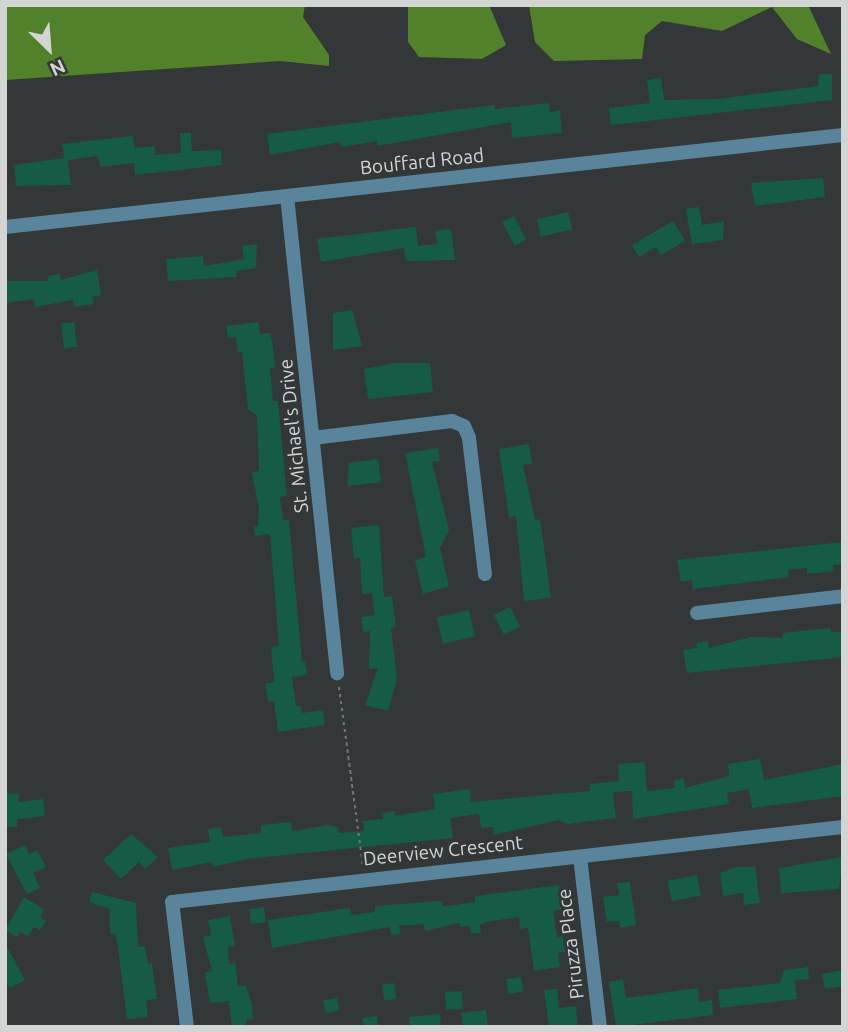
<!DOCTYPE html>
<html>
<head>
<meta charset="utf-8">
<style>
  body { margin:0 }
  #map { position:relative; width:848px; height:1032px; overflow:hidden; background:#343737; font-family:Ubuntu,sans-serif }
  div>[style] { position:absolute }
  .forest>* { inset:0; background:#51822b }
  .building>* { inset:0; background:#165b45; transform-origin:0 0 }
  .path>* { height:2px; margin-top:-1px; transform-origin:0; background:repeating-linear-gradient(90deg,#737575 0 3.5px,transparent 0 7px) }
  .street>* { height:14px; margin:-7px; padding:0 7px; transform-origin:7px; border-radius:7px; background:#5a849b }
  span { translate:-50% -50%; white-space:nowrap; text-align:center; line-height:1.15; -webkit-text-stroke:6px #343737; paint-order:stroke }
  .street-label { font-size:19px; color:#d3d5d5 }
  .frame { position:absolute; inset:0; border:7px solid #d3d5d5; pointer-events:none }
  .north { position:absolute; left:14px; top:14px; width:70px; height:70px; -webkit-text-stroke:5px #343737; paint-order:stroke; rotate:155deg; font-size:19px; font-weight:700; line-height:28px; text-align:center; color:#d3d5d5 }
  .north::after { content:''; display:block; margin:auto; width:24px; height:32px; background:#d3d5d5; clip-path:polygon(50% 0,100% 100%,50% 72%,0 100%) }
</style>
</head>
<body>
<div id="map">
  <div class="forest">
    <div style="clip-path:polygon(5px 5px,305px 5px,303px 17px,329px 55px,329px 66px,280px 61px,5px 80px)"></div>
    <div style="clip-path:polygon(408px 5px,489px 5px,506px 45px,482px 59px,419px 57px,408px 42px)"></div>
    <div style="clip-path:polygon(529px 5px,808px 5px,831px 54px,797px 39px,772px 7px,722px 31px,662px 21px,645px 35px,642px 59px,554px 61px,535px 42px)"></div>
  </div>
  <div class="building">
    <div style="clip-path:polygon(819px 74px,832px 74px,832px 100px,611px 125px,609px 108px,650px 103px,647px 80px,661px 78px,664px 100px,718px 99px,818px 86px)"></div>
    <div style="clip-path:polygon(549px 103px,550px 112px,560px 110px,562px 133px,512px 138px,511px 122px,377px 146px,377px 141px,341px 147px,340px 142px,270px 155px,267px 134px,494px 105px,495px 109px)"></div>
    <div style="clip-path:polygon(180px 133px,191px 133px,192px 151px,221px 150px,222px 165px,135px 175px,134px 163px,100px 167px,98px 156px,68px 160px,71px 185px,16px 186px,14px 165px,64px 158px,62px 144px,133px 136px,135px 148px,154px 146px,155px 155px,181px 153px)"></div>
    <div style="clip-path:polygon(823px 178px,825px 197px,755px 206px,751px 183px)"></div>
    <div style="clip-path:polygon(699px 207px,702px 225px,724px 221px,723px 240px,692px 244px,686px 209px)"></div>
    <div style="left:568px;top:212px;width:18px;height:32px;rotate:77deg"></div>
    <div style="left:514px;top:216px;width:27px;height:13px;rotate:63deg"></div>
    <div style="clip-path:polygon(673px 221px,685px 241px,661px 255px,656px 247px,639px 257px,632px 245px)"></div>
    <div style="clip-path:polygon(416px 227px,418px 246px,437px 244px,435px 231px,451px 229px,455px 260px,406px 261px,404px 248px,321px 262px,317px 239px)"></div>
    <div style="clip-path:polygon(257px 244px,256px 268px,236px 271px,237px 277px,168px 281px,166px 259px,203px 256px,204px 266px,244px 259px,242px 246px)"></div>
    <div style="clip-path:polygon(97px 270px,101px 295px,92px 297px,94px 304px,74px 307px,73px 300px,35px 307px,34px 299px,5px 303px,5px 281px,48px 281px,48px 276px,60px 274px,61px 280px)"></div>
    <div style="clip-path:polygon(352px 310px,362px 346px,333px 350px,333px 313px)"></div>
    <div style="left:74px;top:322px;width:25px;height:13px;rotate:83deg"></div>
    <div style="clip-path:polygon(258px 322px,260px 334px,270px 333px,273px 347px,275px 368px,270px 368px,273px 401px,278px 401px,287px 496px,280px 497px,283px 520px,289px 520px,302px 662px,305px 661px,307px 675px,292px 677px,296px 706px,301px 706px,302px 713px,323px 710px,325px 725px,278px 732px,274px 701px,268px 702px,265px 684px,274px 682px,271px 647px,279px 646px,270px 534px,255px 536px,254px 527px,258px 526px,259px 508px,252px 472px,259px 471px,257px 416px,248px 409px,242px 352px,238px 352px,236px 337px,228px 338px,226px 326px)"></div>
    <div style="clip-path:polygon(394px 363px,430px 363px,433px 392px,368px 399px,364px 369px)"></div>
    <div style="clip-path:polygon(529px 444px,532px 464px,523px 465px,535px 520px,540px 519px,551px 598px,524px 601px,516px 516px,509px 517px,499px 449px)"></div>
    <div style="clip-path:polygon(438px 448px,440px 461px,432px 462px,449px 530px,440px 548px,449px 586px,423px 594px,415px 560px,426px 557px,405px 453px)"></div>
    <div style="clip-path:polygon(378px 459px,381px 482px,347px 486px,349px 463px)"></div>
    <div style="clip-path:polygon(379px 525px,384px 597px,392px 596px,396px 627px,391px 628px,397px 679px,388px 711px,365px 705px,378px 668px,369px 669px,370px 631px,363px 632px,361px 617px,375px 615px,372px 593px,362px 594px,360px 558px,354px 559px,351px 528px)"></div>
    <div style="clip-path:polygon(843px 542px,843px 564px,833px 565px,834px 571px,807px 574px,807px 568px,788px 570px,789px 577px,693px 589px,692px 580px,681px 582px,677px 560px)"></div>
    <div style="left:510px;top:607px;width:22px;height:18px;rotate:63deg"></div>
    <div style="left:469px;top:610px;width:27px;height:33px;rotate:77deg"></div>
    <div style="clip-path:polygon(830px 628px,831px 632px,843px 632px,843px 657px,687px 673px,683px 650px,697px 648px,696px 643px,708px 641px,709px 648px,751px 637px,783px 638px,782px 633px)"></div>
    <div style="clip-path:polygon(760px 759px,764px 780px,843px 764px,843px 796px,752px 808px,749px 789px,727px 793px,729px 804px,633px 819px,632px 791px,613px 792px,616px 818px,568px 824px,558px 820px,494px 835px,493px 827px,481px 828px,479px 814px,450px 818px,453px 838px,247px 859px,213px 867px,212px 862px,172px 870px,168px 848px,210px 842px,208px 829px,221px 827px,223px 837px,261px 833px,261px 825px,291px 822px,292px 831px,328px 825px,338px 827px,339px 833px,364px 831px,363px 821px,383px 819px,382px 813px,395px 811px,395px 816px,435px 809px,433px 794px,470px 789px,471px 802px,590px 791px,590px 784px,619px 781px,618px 764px,645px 762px,647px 791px,675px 788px,674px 780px,684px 779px,685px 788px,729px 776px,728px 764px)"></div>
    <div style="clip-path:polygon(5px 793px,19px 794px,18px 802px,43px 799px,45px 816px,17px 819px,17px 827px,5px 826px)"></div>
    <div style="clip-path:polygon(131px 834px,158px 857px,145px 869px,139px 862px,121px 879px,103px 860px)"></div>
    <div style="clip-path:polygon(25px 845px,29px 854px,37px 850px,46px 867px,33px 873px,40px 888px,27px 894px,6px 854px)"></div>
    <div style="clip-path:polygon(843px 857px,839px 889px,781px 893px,779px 868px)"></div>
    <div style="clip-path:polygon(736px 867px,755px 867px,760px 903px,744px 905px,743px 893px,723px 896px,720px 873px)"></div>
    <div style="left:697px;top:875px;width:21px;height:30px;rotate:79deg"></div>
    <div style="clip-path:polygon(630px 882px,636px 925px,620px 928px,619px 921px,607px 922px,603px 897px,619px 895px,617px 883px)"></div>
    <div style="clip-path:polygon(559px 885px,563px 909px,553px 911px,557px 937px,563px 936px,565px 952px,558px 953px,560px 967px,534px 971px,528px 928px,520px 929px,519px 917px,486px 922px,480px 925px,481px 933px,471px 934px,470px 926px,460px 927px,459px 923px,425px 931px,424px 924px,399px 926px,400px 934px,391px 935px,390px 927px,272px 948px,268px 920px,350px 908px,351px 915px,375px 912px,375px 906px,387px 905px,442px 901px,442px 906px,448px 906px,475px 902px,475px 896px)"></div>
    <div style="clip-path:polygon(92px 892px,136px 903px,138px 947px,145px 946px,148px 964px,152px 963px,157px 999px,146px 1000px,148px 1017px,127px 1019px,117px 940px,115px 933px,110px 934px,110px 909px,89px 902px)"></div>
    <div style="clip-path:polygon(24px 897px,44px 909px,40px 917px,46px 921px,40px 930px,34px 927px,28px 936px,20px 932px,17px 937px,5px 930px)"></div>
    <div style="left:264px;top:907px;width:15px;height:15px;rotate:82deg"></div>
    <div style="clip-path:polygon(230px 916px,235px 946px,228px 947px,229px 964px,235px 963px,238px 986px,246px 985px,252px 1005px,253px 1019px,246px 1020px,246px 1027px,232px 1027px,229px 1001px,210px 1003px,207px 986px,205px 972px,212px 971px,203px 937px,211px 935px,208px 920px)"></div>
    <div style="clip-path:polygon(5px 943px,25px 980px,10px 988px,5px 980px)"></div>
    <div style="clip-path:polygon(808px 967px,809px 979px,795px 980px,797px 999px,720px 1008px,718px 990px,780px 983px,784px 970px)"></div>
    <div style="clip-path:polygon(843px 970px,843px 986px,825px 989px,822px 974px)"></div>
    <div style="left:521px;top:977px;width:15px;height:15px;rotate:82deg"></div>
    <div style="clip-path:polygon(623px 979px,626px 998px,698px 988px,699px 1002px,712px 1000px,713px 1015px,616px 1027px,609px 982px)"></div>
    <div style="left:394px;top:983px;width:16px;height:12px;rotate:83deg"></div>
    <div style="clip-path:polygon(557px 989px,559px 1008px,576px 1006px,578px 1027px,549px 1027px,544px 990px)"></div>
    <div style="left:462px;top:991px;width:18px;height:17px;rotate:87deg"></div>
    <div style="left:337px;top:998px;width:13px;height:14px;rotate:81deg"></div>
    <div style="left:486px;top:1010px;width:16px;height:25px;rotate:83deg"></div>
    <div style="clip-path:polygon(440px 1014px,441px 1027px,410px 1027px,409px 1017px)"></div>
    <div style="clip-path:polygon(377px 1016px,378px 1027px,364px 1027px,362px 1018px)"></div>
  </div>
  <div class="path">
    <div style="left:339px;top:687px;width:181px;rotate:82.4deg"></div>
  </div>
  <div class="street">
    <div style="left:287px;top:196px;width:480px;rotate:84deg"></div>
    <div style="left:5px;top:227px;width:843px;rotate:-6.27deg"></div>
    <div style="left:313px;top:438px;width:140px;rotate:-7deg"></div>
    <div style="left:452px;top:421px;width:13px;rotate:23deg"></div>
    <div style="left:464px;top:426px;width:13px;rotate:67deg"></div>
    <div style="left:469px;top:438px;width:137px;rotate:83.3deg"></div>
    <div style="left:697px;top:613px;width:147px;rotate:-6.6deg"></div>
    <div style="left:580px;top:857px;width:171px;rotate:83.3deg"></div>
    <div style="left:187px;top:1027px;width:126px;rotate:-96.8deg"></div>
    <div style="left:172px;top:902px;width:675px;rotate:-6.38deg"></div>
  </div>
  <div class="street-label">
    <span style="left:422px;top:162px;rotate:-6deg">Bouffard Road</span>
    <span style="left:294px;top:436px;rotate:-96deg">St. Michael's Drive</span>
    <span style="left:443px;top:851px;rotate:-6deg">Deerview Crescent</span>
    <span style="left:571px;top:944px;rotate:-97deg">Piruzza Place</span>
  </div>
  <div class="frame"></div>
  <div class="north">N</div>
</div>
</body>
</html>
